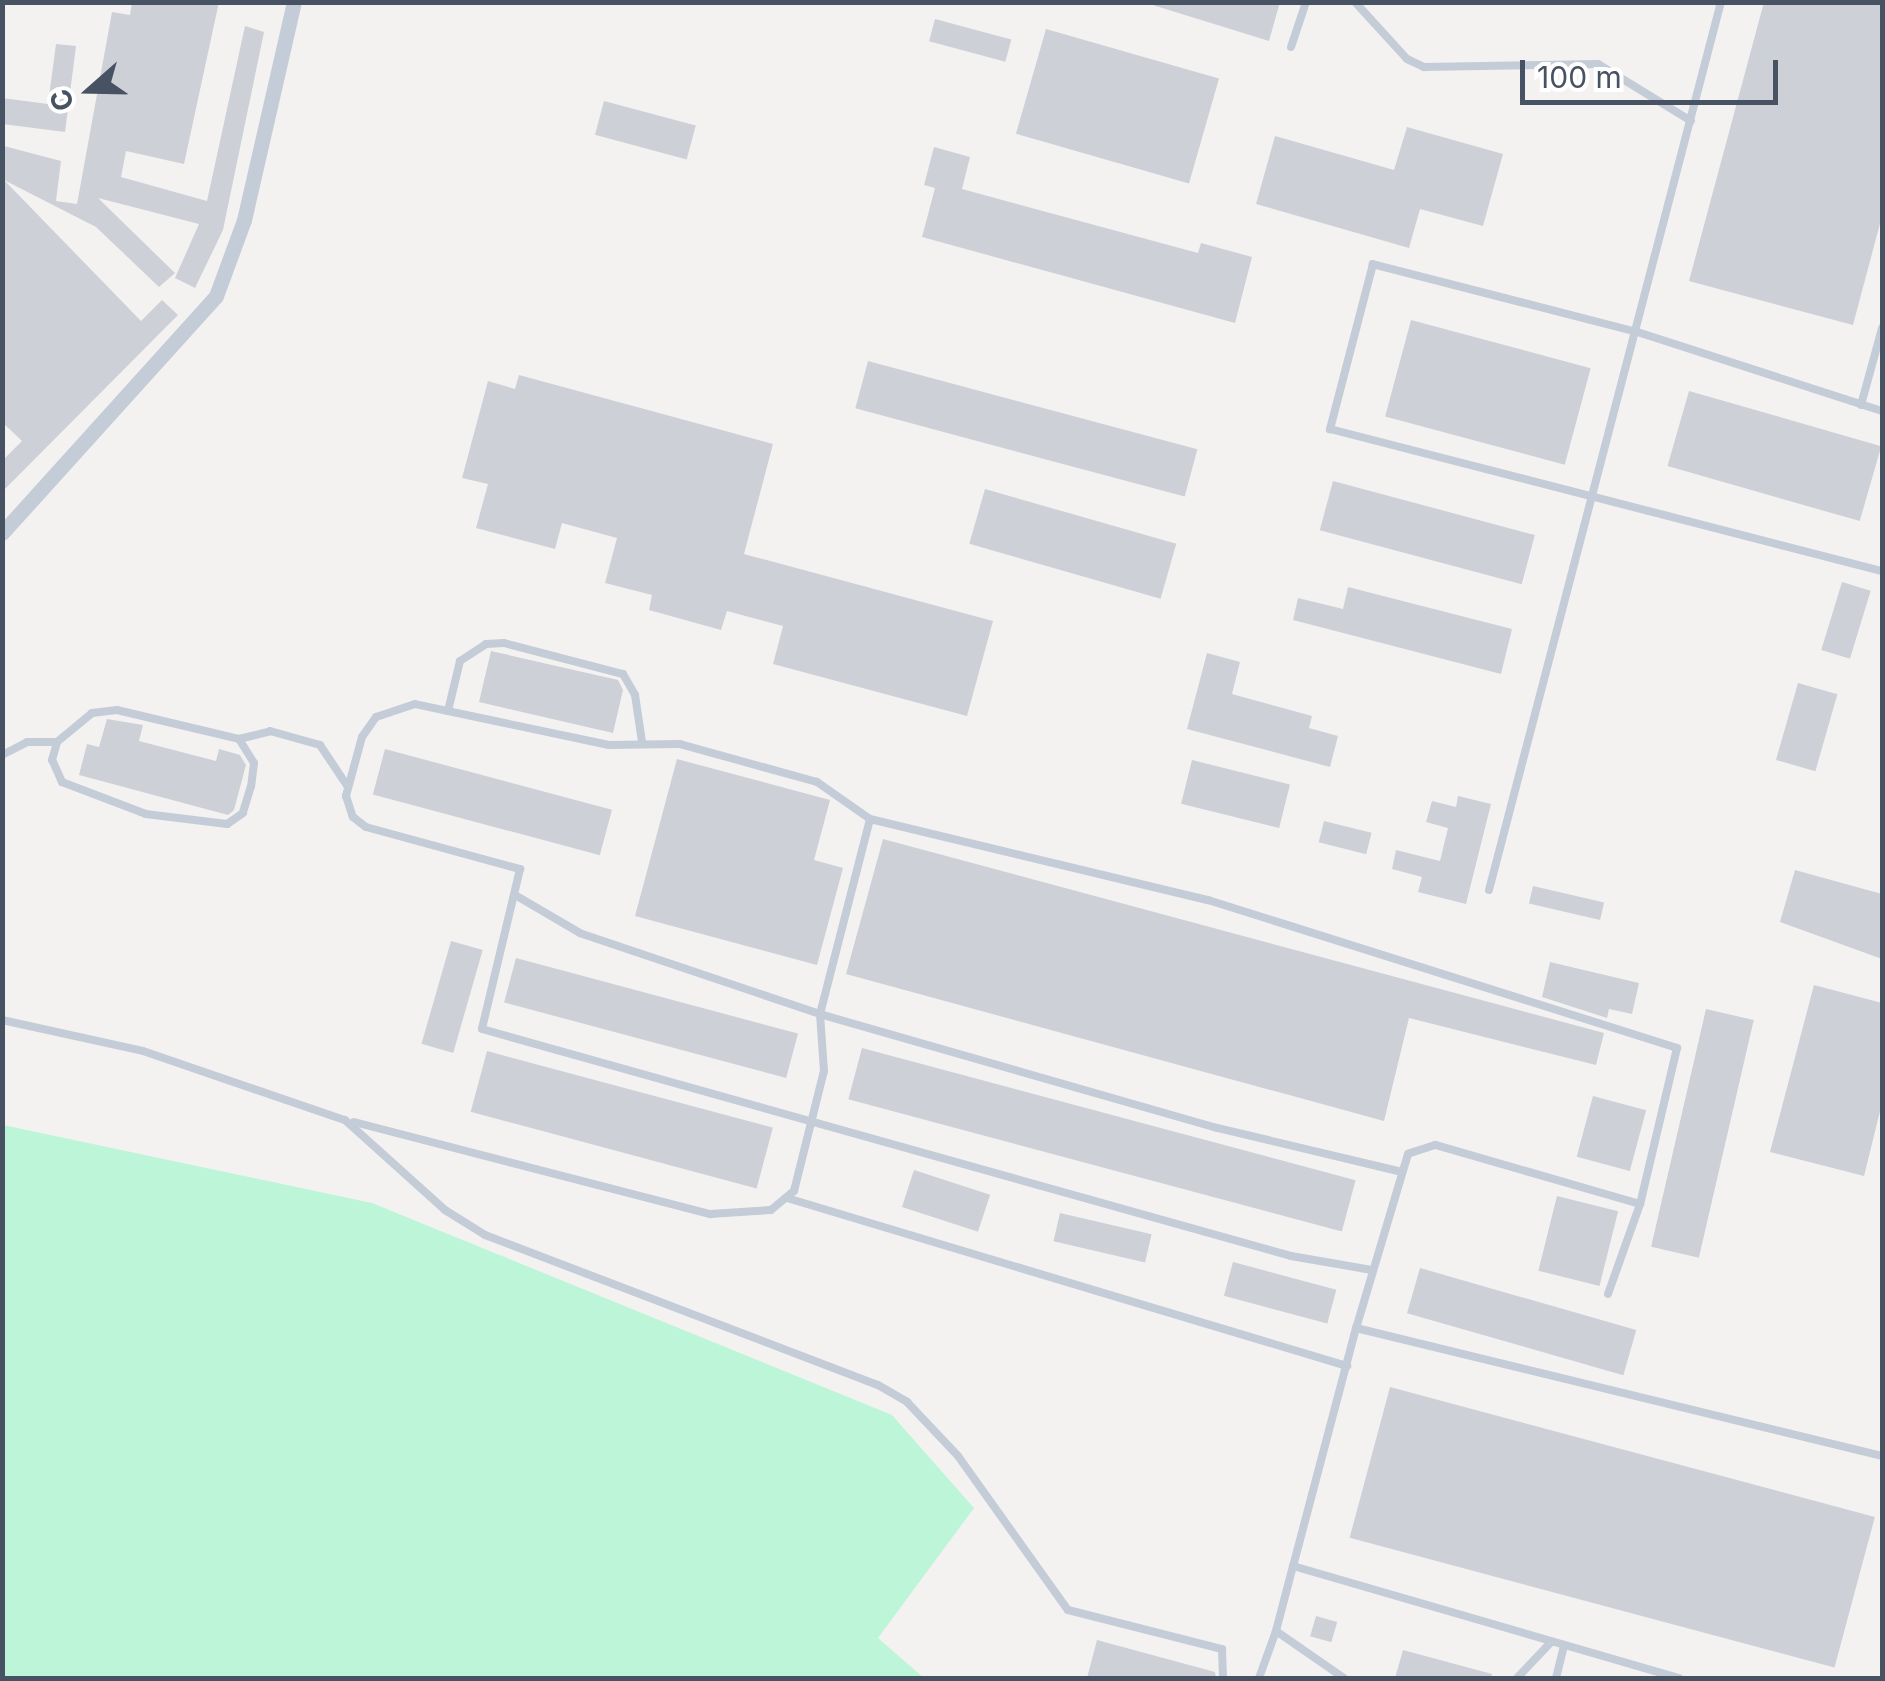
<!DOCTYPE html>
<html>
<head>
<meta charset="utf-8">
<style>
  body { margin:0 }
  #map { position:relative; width:1885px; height:1681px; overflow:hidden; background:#f4f2f1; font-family:Inter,sans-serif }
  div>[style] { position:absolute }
  .green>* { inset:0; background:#bdf5d8 }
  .building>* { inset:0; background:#cdd0d7; transform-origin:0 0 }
  .lane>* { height:8px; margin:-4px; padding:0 4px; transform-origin:4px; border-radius:4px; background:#c4ccd7 }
  .street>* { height:15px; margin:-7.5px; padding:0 7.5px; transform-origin:7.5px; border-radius:7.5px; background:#c4ccd7 }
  span { translate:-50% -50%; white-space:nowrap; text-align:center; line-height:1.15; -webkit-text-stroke:9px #fff; paint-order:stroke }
  .frame { position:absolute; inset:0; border:5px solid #475262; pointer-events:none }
  .north { position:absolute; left:40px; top:40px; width:100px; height:100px; -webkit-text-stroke:8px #fff; paint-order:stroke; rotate:250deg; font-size:28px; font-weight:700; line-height:40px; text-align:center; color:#475262 }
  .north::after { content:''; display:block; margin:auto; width:35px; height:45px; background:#475262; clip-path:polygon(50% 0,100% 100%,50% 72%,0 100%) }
  .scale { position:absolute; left:1520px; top:60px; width:258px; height:45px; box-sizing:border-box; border:5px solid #475262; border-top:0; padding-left:12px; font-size:30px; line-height:35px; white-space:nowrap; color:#475262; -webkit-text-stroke:8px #fff; paint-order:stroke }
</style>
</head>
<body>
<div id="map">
  <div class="green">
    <div style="clip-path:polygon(3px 1125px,372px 1203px,892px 1415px,974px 1508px,878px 1638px,924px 1678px,3px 1678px)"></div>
  </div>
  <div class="building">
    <div style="clip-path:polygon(132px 2px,219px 2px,184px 164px,126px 151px,121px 177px,207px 201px,245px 26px,264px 32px,223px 230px,195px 288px,175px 278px,199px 224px,98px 198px,175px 273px,159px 287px,96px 227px,4px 180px,141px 321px,162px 300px,178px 315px,2px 492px,2px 461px,22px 441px,2px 422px,4px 146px,61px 161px,56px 201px,77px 204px,112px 12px,130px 15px)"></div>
    <div style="clip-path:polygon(1143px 2px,1280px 2px,1269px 41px)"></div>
    <div style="clip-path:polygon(1764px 2px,1882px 2px,1882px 216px,1853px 325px,1689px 281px)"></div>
    <div style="left:935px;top:19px;width:79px;height:23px;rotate:15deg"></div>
    <div style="left:1046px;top:29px;width:180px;height:109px;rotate:16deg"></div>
    <div style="clip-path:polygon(56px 44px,76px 46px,65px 132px,2px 124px,2px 98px,48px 104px)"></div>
    <div style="left:604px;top:101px;width:95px;height:35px;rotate:15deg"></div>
    <div style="clip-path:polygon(1407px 127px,1503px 154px,1483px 226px,1420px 209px,1409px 248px,1256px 204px,1275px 136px,1394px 170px)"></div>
    <div style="clip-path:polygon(934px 147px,970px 157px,962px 189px,1198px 253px,1201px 243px,1252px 257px,1235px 323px,922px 237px,935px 188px,924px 185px)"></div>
    <div style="left:1411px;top:320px;width:186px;height:100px;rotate:15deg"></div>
    <div style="left:868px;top:361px;width:341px;height:49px;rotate:15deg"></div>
    <div style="clip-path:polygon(519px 375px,773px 444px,744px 554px,993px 621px,967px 716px,773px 664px,783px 626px,727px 611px,721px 630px,649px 610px,652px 595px,605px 583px,617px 538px,562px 523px,555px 549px,476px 528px,488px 484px,462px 478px,488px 381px,515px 389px)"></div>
    <div style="left:1689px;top:391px;width:200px;height:78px;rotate:16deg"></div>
    <div style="left:1333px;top:481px;width:209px;height:51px;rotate:15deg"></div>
    <div style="left:985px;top:489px;width:199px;height:57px;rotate:16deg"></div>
    <div style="left:1842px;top:582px;width:30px;height:71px;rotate:17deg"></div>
    <div style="clip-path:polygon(1348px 587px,1512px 629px,1501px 674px,1293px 620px,1298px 598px,1343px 609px)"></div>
    <div style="clip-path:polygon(491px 651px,618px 680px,623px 690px,613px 733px,479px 702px)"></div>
    <div style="clip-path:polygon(1207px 653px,1240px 662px,1232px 694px,1312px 716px,1309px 728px,1338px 736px,1330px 767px,1187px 729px)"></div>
    <div style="left:1798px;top:683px;width:41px;height:80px;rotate:16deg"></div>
    <div style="clip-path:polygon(107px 719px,143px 725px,139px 741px,216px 761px,219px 749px,240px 755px,246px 765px,234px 810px,228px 815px,79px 775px,87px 744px,99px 747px)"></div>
    <div style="left:385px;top:749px;width:235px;height:47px;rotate:15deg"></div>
    <div style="clip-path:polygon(677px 759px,830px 800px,814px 860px,843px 868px,817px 965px,635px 916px)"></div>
    <div style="left:1192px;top:760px;width:101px;height:45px;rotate:14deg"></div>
    <div style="clip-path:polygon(1458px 796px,1491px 804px,1466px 904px,1418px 892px,1422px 877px,1392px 869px,1396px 850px,1440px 861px,1448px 828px,1426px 822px,1432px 801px,1456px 807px)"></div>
    <div style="left:1324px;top:821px;width:49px;height:22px;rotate:14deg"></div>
    <div style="clip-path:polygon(883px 839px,1604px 1033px,1596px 1065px,1409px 1018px,1384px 1121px,846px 974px)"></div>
    <div style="clip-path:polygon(1795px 870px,1882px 894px,1882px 959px,1780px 922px)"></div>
    <div style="left:1533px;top:886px;width:73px;height:18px;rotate:13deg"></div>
    <div style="left:451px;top:941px;width:33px;height:107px;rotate:16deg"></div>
    <div style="left:516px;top:958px;width:292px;height:46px;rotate:15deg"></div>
    <div style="clip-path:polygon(1550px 962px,1639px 983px,1632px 1014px,1609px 1009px,1607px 1018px,1542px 997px)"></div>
    <div style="clip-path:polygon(1814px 985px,1882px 1003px,1882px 1103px,1864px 1176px,1770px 1152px)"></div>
    <div style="left:1706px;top:1009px;width:49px;height:244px;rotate:13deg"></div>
    <div style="left:862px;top:1048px;width:511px;height:53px;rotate:15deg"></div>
    <div style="left:487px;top:1051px;width:296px;height:63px;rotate:15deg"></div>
    <div style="left:1593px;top:1096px;width:55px;height:63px;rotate:15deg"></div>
    <div style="left:914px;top:1170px;width:80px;height:39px;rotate:18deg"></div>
    <div style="left:1557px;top:1196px;width:63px;height:77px;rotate:14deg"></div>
    <div style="left:1060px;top:1213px;width:94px;height:29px;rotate:13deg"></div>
    <div style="left:1233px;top:1262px;width:107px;height:35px;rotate:15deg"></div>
    <div style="left:1420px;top:1268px;width:225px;height:47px;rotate:16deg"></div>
    <div style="left:1390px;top:1387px;width:502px;height:156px;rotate:15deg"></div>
    <div style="left:1316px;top:1616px;width:22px;height:21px;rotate:16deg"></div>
    <div style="clip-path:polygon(1097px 1640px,1215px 1672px,1216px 1678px,1087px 1678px)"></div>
    <div style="clip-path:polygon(1403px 1650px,1492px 1674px,1491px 1678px,1395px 1678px)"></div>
  </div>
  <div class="lane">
    <div style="left:1355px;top:2px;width:77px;rotate:47.6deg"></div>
    <div style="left:1407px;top:59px;width:19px;rotate:25deg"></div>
    <div style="left:1424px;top:67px;width:174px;rotate:-1deg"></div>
    <div style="left:1598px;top:64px;width:109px;rotate:31.5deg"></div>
    <div style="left:1291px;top:47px;width:47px;rotate:-71.6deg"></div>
    <div style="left:1861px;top:405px;width:80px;rotate:-74.7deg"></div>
    <div style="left:1882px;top:411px;width:257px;rotate:-162.1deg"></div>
    <div style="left:1637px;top:332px;width:273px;rotate:-165.6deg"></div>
    <div style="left:1373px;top:264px;width:171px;rotate:104.6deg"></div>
    <div style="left:1330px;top:429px;width:570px;rotate:14.43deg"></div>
    <div style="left:448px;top:711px;width:51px;rotate:-76.5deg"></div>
    <div style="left:460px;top:661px;width:31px;rotate:-33deg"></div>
    <div style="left:486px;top:644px;width:18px;rotate:-3deg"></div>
    <div style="left:504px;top:643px;width:123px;rotate:14.6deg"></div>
    <div style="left:623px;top:674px;width:24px;rotate:60deg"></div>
    <div style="left:635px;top:695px;width:48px;rotate:81.5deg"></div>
    <div style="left:239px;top:739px;width:32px;rotate:-14deg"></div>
    <div style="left:270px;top:731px;width:52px;rotate:15.6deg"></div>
    <div style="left:320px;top:745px;width:50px;rotate:56.3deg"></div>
    <div style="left:2px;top:755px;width:28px;rotate:-27deg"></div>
    <div style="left:27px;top:742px;width:30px"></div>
    <div style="left:57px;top:742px;width:45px;rotate:-39.6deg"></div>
    <div style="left:92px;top:713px;width:25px;rotate:-7deg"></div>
    <div style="left:117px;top:710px;width:125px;rotate:13.4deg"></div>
    <div style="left:239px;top:739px;width:28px;rotate:58deg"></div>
    <div style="left:254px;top:763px;width:23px;rotate:97deg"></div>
    <div style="left:251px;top:786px;width:28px;rotate:107deg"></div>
    <div style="left:243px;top:813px;width:19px;rotate:145deg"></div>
    <div style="left:227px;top:824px;width:82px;rotate:-173deg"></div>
    <div style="left:146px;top:814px;width:90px;rotate:-159.1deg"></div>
    <div style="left:62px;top:782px;width:24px;rotate:-114deg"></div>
    <div style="left:52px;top:760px;width:19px;rotate:-74deg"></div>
    <div style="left:870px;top:819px;width:65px;rotate:-145.1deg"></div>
    <div style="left:817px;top:782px;width:142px;rotate:-164.5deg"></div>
    <div style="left:680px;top:744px;width:71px;rotate:179.2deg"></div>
    <div style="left:609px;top:745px;width:198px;rotate:-168.1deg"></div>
    <div style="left:415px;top:704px;width:41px;rotate:161.6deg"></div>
    <div style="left:376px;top:717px;width:24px;rotate:125deg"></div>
    <div style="left:362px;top:737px;width:61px;rotate:105.2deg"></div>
    <div style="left:346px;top:796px;width:22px;rotate:72deg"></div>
    <div style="left:353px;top:817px;width:16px;rotate:38deg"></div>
    <div style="left:366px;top:827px;width:160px;rotate:15.3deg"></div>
    <div style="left:520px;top:869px;width:164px;rotate:103.4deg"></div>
    <div style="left:482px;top:1029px;width:840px;rotate:15.67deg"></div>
    <div style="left:1291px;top:1256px;width:82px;rotate:9.8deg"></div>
    <div style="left:1489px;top:890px;width:918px;rotate:-75.36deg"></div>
    <div style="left:2px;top:1020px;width:144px;rotate:12.4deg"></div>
    <div style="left:143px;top:1051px;width:213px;rotate:18.9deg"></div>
    <div style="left:345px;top:1120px;width:135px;rotate:42deg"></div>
    <div style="left:445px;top:1210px;width:47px;rotate:32deg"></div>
    <div style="left:485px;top:1235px;width:421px;rotate:20.9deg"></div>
    <div style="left:878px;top:1385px;width:34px;rotate:30deg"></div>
    <div style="left:907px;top:1402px;width:74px;rotate:46.6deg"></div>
    <div style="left:958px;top:1456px;width:189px;rotate:54.5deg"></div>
    <div style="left:1068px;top:1610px;width:159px;rotate:14.2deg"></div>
    <div style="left:1222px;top:1649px;width:29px;rotate:88deg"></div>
    <div style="left:354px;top:1122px;width:368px;rotate:14.5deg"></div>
    <div style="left:710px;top:1214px;width:61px;rotate:-3.8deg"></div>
    <div style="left:771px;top:1210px;width:30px;rotate:-40deg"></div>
    <div style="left:794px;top:1191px;width:124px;rotate:-76deg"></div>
    <div style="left:824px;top:1071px;width:57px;rotate:-94deg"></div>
    <div style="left:820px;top:1014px;width:253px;rotate:-161.4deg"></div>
    <div style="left:580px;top:933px;width:75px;rotate:-149.7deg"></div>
    <div style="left:1398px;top:1171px;width:186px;rotate:-166.6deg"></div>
    <div style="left:1217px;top:1128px;width:413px;rotate:-164deg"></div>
    <div style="left:820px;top:1014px;width:201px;rotate:-75.6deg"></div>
    <div style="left:870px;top:819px;width:348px;rotate:13.5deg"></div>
    <div style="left:1208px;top:900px;width:492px;rotate:17.5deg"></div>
    <div style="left:1677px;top:1048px;width:160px;rotate:103.3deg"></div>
    <div style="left:1640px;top:1204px;width:213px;rotate:-163.9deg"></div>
    <div style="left:1435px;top:1145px;width:28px;rotate:162deg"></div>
    <div style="left:1408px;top:1154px;width:182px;rotate:106.6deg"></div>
    <div style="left:1356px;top:1328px;width:541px;rotate:13.68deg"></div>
    <div style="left:787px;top:1198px;width:585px;rotate:16.7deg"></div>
    <div style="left:1608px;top:1294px;width:96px;rotate:-70.4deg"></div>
    <div style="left:1356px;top:1328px;width:246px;rotate:104.8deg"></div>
    <div style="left:1293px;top:1566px;width:402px;rotate:16.2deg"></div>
    <div style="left:1293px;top:1566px;width:67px;rotate:104.7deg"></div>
    <div style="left:1276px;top:1631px;width:83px;rotate:34.7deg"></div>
    <div style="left:1259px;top:1678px;width:50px;rotate:-70.1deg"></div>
    <div style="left:1517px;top:1678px;width:50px;rotate:-46.6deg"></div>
    <div style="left:1556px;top:1678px;width:34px;rotate:-76deg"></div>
  </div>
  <div class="street">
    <div style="left:2px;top:533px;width:319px;rotate:-47.9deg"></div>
    <div style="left:216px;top:296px;width:81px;rotate:-69.8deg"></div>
    <div style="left:244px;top:220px;width:224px;rotate:-77.1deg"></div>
  </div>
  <div class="frame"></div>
  <div class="north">С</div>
  <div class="scale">100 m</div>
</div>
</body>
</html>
